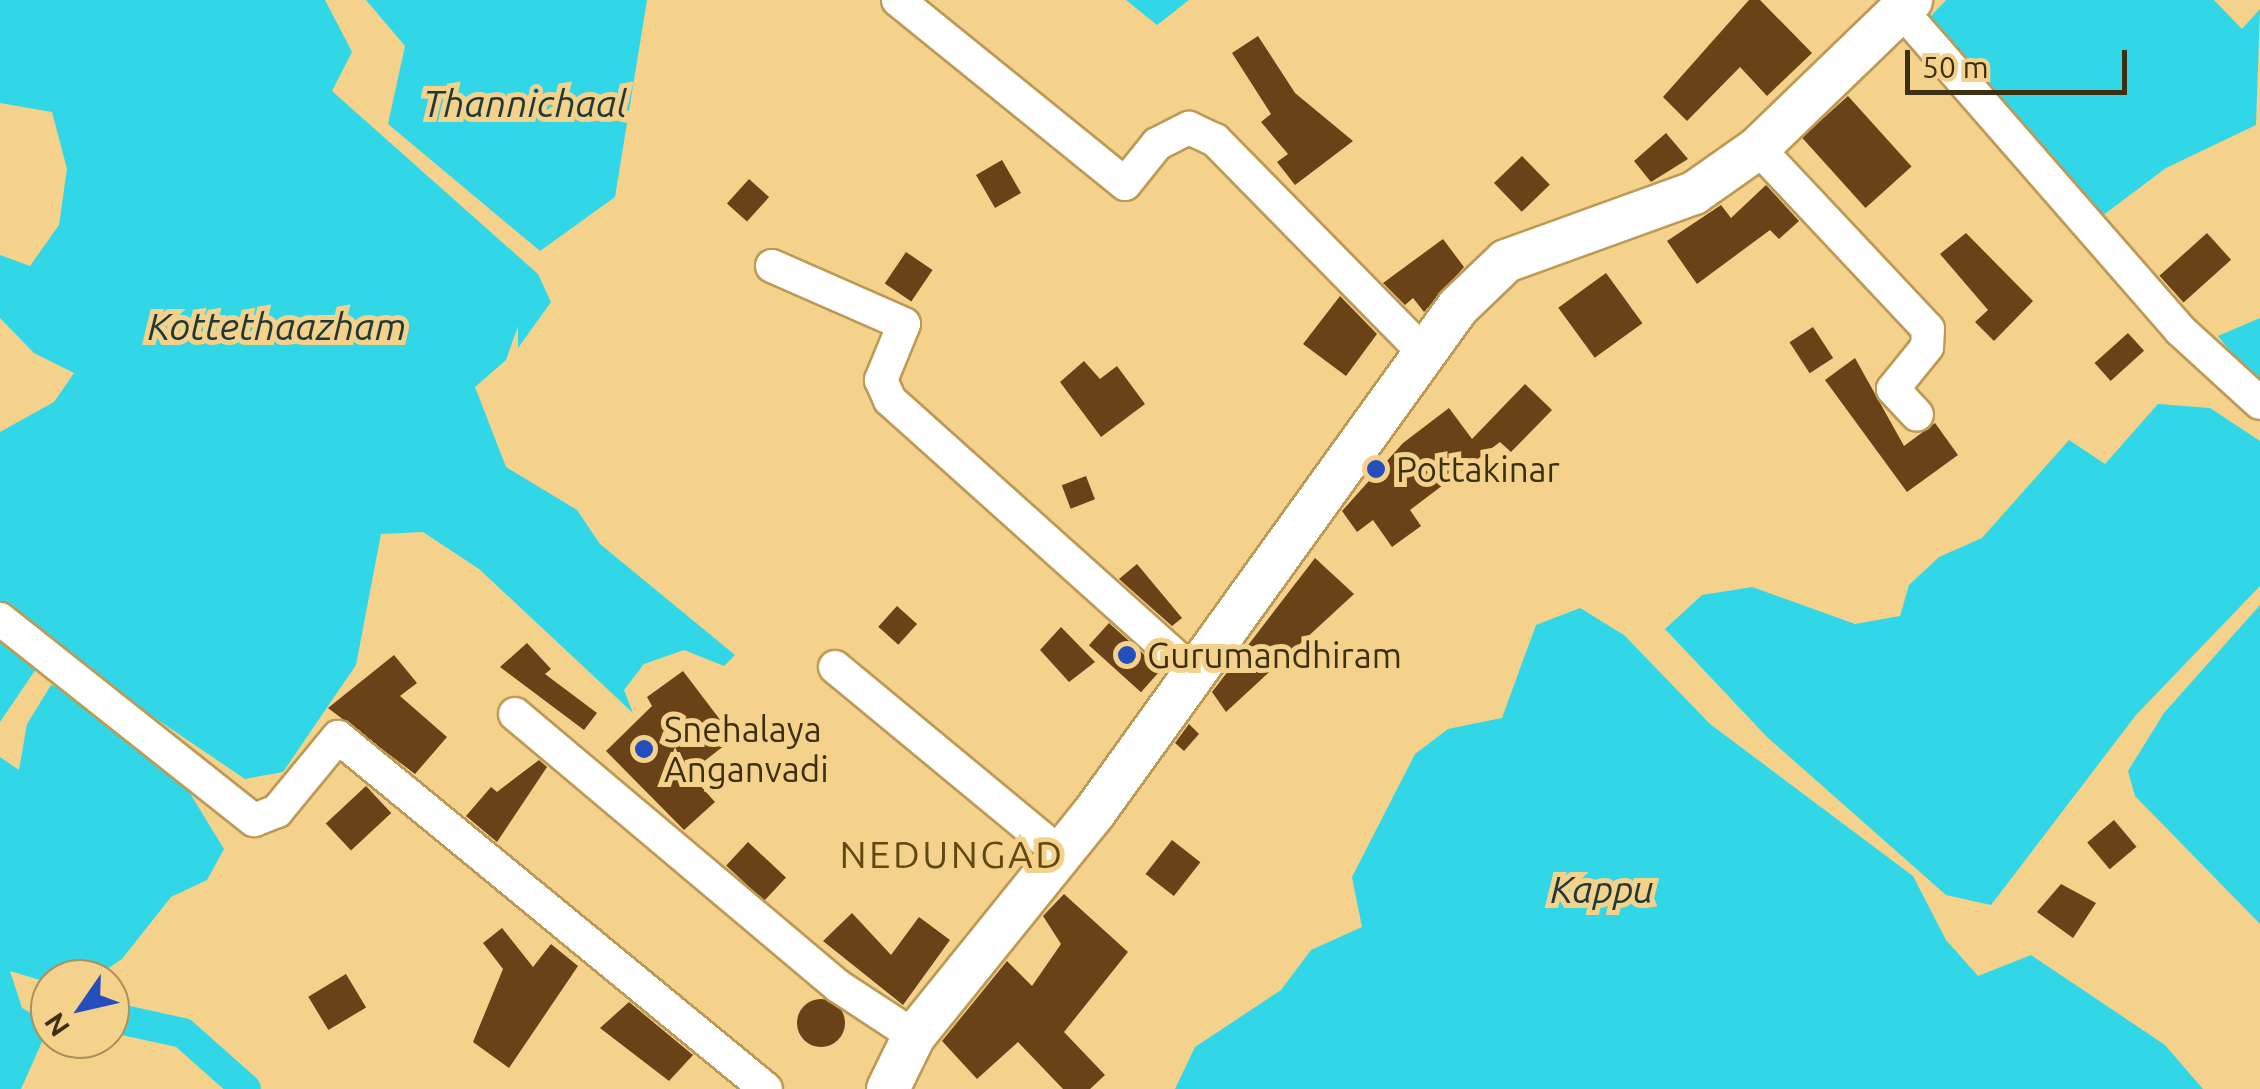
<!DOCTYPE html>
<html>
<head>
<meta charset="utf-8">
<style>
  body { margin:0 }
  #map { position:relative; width:2260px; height:1089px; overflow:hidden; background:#f4d28c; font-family:Ubuntu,sans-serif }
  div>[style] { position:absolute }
  .water>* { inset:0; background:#31d7e6 }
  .canal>* { height:30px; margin:-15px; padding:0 15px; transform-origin:15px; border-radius:15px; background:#31d7e6 }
  .building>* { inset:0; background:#694218; transform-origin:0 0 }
  .round { border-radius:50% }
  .roads { filter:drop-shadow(2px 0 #bc9b56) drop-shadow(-2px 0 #bc9b56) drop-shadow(0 2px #bc9b56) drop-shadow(0 -2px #bc9b56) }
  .minor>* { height:32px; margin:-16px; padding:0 16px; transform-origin:16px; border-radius:16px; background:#fff }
  .major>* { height:42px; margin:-21px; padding:0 21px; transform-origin:21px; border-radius:21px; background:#fff }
  .dots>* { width:28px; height:28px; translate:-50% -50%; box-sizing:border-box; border:5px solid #f4d28c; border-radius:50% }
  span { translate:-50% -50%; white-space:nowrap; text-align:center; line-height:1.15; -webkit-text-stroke:10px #f4d28c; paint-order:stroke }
  .poi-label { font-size:35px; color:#3c2f12 }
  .left { translate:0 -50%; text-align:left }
  .water-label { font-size:38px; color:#1f393b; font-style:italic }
  .neighbourhood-label { font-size:38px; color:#614912; letter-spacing:2.5px }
  .north { position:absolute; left:30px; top:959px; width:100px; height:100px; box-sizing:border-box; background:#f4d28c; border:2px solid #aa915b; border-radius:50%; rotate:236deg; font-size:28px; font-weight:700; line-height:40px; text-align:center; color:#3c2f12 }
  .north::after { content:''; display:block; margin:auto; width:35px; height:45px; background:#244ebc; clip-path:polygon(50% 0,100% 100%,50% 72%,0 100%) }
  .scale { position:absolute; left:1905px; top:50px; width:222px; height:45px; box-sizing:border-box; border:5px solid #3c2f12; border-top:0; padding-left:12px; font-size:30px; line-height:35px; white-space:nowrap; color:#3c2f12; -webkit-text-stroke:8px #f4d28c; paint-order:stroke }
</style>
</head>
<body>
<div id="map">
  <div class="water">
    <div style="clip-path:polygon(0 0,325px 0,352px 52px,332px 91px,538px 274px,551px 302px,518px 348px,518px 326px,506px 360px,475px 387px,506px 467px,577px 510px,600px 544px,735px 655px,724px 666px,684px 650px,644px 664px,624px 690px,633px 713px,479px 569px,423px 532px,381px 534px,356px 665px,283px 772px,245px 779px,0 613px,0 432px,54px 402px,74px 373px,34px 353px,0 318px,0 255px,30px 266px,59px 225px,67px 169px,52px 112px,0 103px)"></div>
    <div style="clip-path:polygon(366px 0,647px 0,615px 197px,540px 251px,388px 124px,405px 46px)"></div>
    <div style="clip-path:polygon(1126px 0,1189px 0,1157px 25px)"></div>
    <div style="clip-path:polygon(1946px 0,2214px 0,2242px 29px,2260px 9px,2256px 125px,2166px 168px,2098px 219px,1970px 75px,1931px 16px)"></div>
    <div style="clip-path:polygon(2260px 318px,2260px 389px,2218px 336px)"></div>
    <div style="clip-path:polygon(2158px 404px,2210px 408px,2260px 441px,2260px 586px,2136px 715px,1991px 905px,1946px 895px,1767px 737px,1665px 629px,1702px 595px,1752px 587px,1855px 624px,1900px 616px,1909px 585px,1939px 557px,1982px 538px,2069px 440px,2105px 464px)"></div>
    <div style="clip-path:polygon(2260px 605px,2260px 924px,2135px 796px,2128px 771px,2164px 713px)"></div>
    <div style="clip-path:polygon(1580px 608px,1624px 635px,1710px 724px,1913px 876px,1946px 940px,1978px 976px,2031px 955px,2165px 1045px,2203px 1089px,1175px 1089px,1195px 1047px,1281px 990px,1311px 950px,1362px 927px,1352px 877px,1415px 754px,1448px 729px,1502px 718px,1536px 625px)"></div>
    <div style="clip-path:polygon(0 627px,25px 643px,36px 669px,0 722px)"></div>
    <div style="clip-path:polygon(51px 685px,86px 699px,111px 730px,185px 785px,224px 849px,207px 880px,171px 897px,122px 959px,92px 979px,50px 983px,10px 971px,22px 1008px,50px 1024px,21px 1089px,0 1089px,0 757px,19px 770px,27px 724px)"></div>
  </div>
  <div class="canal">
    <div style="left:110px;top:1017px;width:75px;rotate:12.4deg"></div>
    <div style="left:183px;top:1033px;width:84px;rotate:41.6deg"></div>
  </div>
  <div class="building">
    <div style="clip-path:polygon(1749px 0,1760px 0,1812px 53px,1767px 96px,1740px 67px,1687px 121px,1663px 97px)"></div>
    <div style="clip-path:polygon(1258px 36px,1295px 93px,1353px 141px,1295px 185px,1277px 162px,1288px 154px,1261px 122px,1271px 114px,1232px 53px)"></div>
    <div style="left:1848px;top:96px;width:95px;height:62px;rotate:48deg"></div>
    <div style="clip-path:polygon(1666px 133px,1688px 159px,1651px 182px,1634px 161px)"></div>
    <div style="left:1522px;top:156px;width:40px;height:39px;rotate:46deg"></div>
    <div style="left:1002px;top:160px;width:38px;height:30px;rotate:60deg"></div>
    <div style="left:749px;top:179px;width:27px;height:33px;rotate:42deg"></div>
    <div style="clip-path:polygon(1766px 185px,1799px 221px,1779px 239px,1770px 230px,1697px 284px,1667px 241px,1721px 205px,1731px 218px)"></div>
    <div style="clip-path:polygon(1966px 233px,2033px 301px,1994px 341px,1975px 322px,1988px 310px,1940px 254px)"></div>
    <div style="left:2207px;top:233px;width:36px;height:64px;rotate:48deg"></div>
    <div style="clip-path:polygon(1443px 239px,1464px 267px,1424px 312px,1413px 298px,1405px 305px,1383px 283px)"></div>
    <div style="left:906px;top:252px;width:32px;height:38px;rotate:34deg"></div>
    <div style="left:1606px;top:273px;width:62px;height:59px;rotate:54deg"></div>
    <div style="clip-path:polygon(1340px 296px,1377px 334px,1346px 376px,1303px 344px)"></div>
    <div style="left:1813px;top:327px;width:37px;height:28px;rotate:57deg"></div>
    <div style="left:2128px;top:333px;width:24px;height:45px;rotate:48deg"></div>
    <div style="clip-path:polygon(1855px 358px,1904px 446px,1935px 423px,1958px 455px,1907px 492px,1825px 380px)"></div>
    <div style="clip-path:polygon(1084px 361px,1100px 379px,1117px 366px,1145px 404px,1101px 437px,1060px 382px)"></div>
    <div style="clip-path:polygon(1525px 384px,1552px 410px,1511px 452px,1500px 442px,1410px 510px,1421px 526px,1392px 547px,1373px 520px,1357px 532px,1342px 511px,1403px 443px,1449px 408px,1472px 439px)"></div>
    <div style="left:1086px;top:476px;width:25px;height:26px;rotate:69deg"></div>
    <div style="clip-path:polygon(1315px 558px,1354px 594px,1226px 712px,1212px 692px)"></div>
    <div style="clip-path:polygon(1137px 564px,1182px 618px,1172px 626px,1119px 579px)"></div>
    <div style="left:897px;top:606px;width:27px;height:28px;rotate:42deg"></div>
    <div style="left:1109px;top:623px;width:70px;height:30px;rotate:42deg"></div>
    <div style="clip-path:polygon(1061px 627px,1095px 662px,1069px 682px,1040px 650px)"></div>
    <div style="clip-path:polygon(527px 643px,551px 669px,545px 674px,597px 713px,584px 730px,500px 667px)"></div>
    <div style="clip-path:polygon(394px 655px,417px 683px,400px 696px,447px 737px,415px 774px,328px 708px)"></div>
    <div style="clip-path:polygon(683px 671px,734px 738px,689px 773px,715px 802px,684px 830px,606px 751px,652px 706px,647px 697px)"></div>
    <div style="clip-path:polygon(1189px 724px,1199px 734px,1184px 751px,1175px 743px)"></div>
    <div style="clip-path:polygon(539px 760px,547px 767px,497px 842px,466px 816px,491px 787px,497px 792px)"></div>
    <div style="left:366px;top:786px;width:37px;height:55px;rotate:47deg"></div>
    <div style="left:2114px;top:820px;width:35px;height:35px;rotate:50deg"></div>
    <div style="left:1172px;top:840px;width:36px;height:43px;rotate:38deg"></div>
    <div style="left:748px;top:842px;width:52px;height:32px;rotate:43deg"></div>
    <div style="clip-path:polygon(2061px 884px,2096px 903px,2073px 938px,2037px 912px)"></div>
    <div style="clip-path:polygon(1064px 894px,1128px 952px,1064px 1032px,1105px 1075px,1090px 1089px,1063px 1089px,1018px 1042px,977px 1079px,942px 1041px,1007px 961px,1032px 986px,1061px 944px,1043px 916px)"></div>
    <div style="clip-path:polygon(852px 913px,891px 955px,919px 917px,950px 940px,903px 1005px,823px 941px)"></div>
    <div style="clip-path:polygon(502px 928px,533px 967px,551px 944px,578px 966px,509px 1068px,473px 1042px,503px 969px,483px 943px)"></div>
    <div style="left:346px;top:974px;width:39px;height:44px;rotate:59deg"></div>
    <div class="round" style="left:797px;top:999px;width:48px;height:48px"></div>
    <div style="clip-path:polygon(629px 1002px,693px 1055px,669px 1081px,600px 1028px)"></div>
  </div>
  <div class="roads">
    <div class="minor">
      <div style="left:898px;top:0;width:292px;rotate:39deg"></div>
      <div style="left:1125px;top:184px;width:51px;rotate:-51.3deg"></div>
      <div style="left:1157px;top:144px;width:36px;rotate:-27deg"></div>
      <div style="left:1189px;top:128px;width:29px;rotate:25deg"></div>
      <div style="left:1215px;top:140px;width:296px;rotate:45.5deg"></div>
      <div style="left:1901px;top:10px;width:425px;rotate:48.9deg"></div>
      <div style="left:2180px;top:330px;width:108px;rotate:42.4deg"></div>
      <div style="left:1758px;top:148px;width:248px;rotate:46.8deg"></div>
      <div style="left:1928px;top:329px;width:18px;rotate:93deg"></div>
      <div style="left:1927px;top:347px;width:54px;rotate:129deg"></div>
      <div style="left:1893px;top:389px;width:35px;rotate:47deg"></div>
      <div style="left:772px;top:266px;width:144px;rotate:23.7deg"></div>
      <div style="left:904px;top:324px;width:61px;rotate:112.3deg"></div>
      <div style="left:881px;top:380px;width:22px;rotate:66deg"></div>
      <div style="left:890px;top:400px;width:406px;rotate:41.9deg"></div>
      <div style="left:0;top:619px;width:324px;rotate:38.4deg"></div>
      <div style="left:254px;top:820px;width:25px;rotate:-21deg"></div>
      <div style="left:277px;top:811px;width:96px;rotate:-50.5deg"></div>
      <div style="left:338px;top:737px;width:554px;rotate:39.43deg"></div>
      <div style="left:835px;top:667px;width:293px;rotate:39.6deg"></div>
      <div style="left:515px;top:714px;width:422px;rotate:40.1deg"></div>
      <div style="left:838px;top:986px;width:91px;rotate:33.3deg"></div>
    </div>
    <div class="major">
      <div style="left:888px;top:1089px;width:59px;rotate:-63.9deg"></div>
      <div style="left:914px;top:1036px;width:287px;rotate:-51.1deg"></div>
      <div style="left:1094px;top:813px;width:623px;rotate:-54.27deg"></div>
      <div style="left:1458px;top:307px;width:66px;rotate:-43.8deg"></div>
      <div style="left:1506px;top:261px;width:200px;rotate:-19.9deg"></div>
      <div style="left:1694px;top:193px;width:78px;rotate:-35.1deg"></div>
      <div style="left:1758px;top:148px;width:213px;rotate:-44deg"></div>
    </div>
  </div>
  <div class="dots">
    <div style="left:1376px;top:469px;background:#244ebc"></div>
    <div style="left:1127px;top:655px;background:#244ebc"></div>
    <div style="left:644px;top:749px;background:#244ebc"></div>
  </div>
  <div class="poi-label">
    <span class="left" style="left:1396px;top:469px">Pottakinar</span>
    <span class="left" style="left:1147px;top:655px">Gurumandhiram</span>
    <span class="left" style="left:664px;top:749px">Snehalaya<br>Anganvadi</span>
  </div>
  <div class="water-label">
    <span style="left:525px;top:104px">Thannichaal</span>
    <span style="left:277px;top:327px">Kottethaazham</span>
    <span style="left:1602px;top:890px">Kappu</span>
  </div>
  <div class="neighbourhood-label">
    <span style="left:952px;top:855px">NEDUNGAD</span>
  </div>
  <div class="north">N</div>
  <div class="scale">50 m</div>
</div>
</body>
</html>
